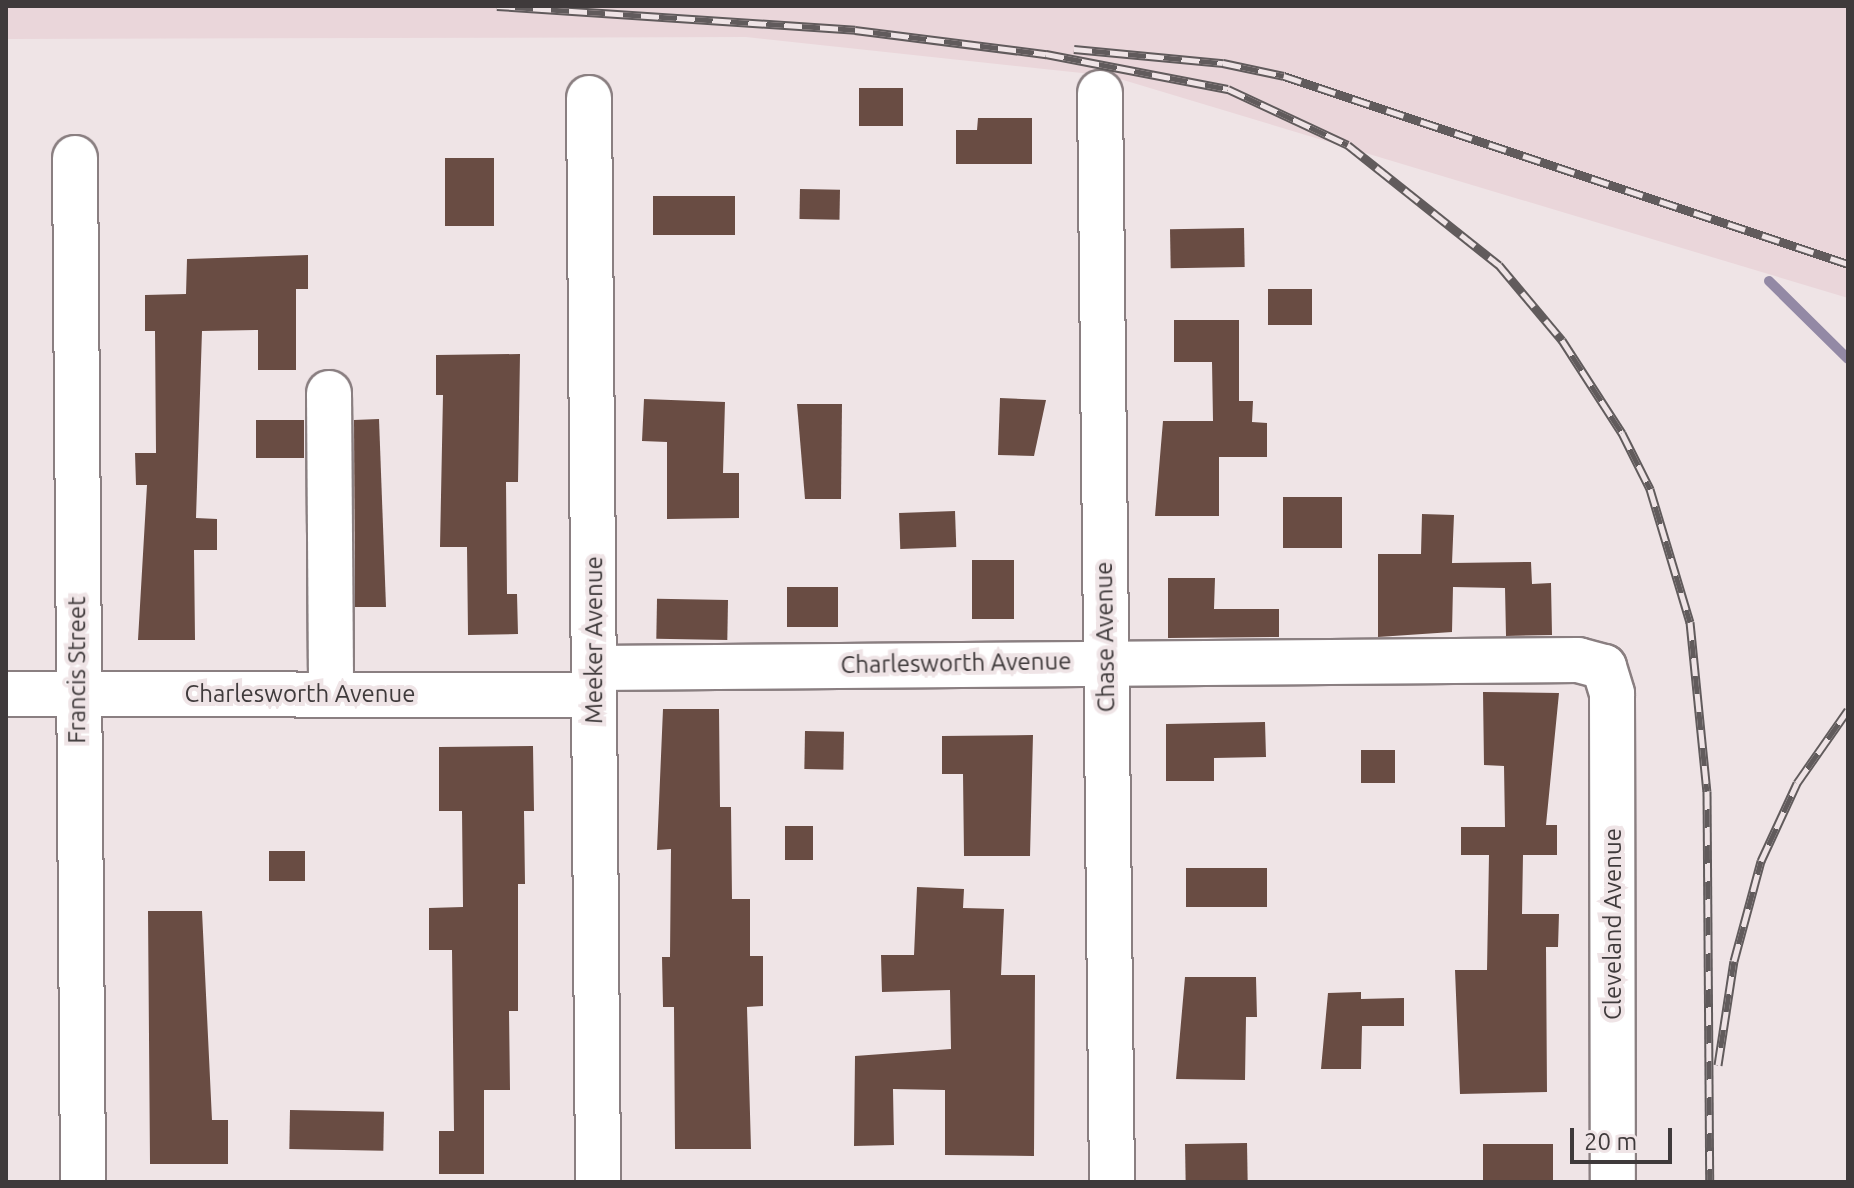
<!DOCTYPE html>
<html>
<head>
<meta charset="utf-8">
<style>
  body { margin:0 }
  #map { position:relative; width:1854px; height:1188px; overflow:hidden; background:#efe4e6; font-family:Ubuntu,sans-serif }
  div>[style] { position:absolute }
  .built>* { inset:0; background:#ead6da }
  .stream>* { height:10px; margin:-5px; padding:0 5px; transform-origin:5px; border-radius:5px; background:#9389a5 }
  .building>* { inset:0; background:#694c43; transform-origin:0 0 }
  .roads { filter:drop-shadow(2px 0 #8a7f81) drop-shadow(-2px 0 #8a7f81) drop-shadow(0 2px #8a7f81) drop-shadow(0 -2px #8a7f81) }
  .minor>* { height:44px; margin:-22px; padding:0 22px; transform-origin:22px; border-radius:22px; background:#fff }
  .rail>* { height:9px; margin-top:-4.5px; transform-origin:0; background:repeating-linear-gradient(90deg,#efe4e6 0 18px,#615b5c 0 36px); box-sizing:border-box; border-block:2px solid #615b5c }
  span { translate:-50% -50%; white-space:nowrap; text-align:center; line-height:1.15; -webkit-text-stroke:8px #efe4e6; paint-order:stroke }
  .street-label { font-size:24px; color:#3f3a3b }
  .frame { position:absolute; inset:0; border:8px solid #3f3a3b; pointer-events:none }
  .scale { position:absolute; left:1570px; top:1128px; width:102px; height:36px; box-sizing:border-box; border:4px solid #3f3a3b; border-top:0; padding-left:10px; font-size:24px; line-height:28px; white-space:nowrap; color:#3f3a3b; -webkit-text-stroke:6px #efe4e6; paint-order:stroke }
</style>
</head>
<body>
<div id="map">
  <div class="built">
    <div style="clip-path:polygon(6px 6px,1848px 6px,1848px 298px,1110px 76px,746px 37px,6px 39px)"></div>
  </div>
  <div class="stream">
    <div style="left:1769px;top:281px;width:111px;rotate:44.6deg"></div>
  </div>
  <div class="building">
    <div style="left:859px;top:88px;width:44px;height:38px"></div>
    <div style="clip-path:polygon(978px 118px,1032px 118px,1032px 164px,956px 164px,956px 130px,977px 130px)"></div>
    <div style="left:445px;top:158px;width:49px;height:68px"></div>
    <div style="left:800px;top:189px;width:40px;height:30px;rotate:1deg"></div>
    <div style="left:735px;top:196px;width:39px;height:82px;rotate:90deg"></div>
    <div style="left:1244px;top:228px;width:39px;height:74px;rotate:89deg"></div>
    <div style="clip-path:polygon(308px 255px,308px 289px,296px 289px,296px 370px,258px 370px,258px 330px,202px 331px,196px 518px,217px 519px,217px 550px,194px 550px,195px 640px,138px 640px,147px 485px,136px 485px,135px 453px,156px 453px,155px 331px,145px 331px,145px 295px,186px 294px,187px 259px)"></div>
    <div style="left:1268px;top:289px;width:44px;height:36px"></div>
    <div style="clip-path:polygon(1174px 320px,1239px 320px,1239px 401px,1253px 401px,1252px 422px,1267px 423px,1267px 457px,1219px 457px,1219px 516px,1155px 516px,1163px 421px,1213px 421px,1212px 362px,1174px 362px)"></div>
    <div style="clip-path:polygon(520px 354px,518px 482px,506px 482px,507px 594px,517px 594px,518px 634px,468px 635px,467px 547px,440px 547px,443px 395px,436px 395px,436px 355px)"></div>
    <div style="clip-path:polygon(1000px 398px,1046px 400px,1034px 456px,998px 455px)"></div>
    <div style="clip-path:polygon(644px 399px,725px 402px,723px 473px,739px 473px,739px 518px,667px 519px,667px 442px,642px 441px)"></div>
    <div style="clip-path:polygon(797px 404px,842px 404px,841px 499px,805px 499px)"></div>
    <div style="clip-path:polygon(379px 419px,386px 607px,355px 607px,354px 420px)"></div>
    <div style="left:304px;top:420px;width:38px;height:48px;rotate:90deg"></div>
    <div style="left:1342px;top:497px;width:51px;height:59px;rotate:90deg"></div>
    <div style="left:955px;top:511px;width:36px;height:56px;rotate:88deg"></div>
    <div style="clip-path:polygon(1422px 514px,1454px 515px,1452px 563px,1531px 562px,1532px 584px,1551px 583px,1552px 635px,1506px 636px,1505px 588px,1453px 587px,1452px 632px,1378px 637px,1378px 554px,1421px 554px)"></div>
    <div style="left:972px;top:560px;width:42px;height:59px"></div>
    <div style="clip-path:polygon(1168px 578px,1215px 578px,1214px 609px,1279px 609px,1279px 637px,1168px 638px)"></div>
    <div style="left:838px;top:587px;width:40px;height:51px;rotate:90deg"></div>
    <div style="left:728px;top:600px;width:40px;height:71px;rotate:91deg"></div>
    <div style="clip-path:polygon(1483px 692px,1559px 693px,1546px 825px,1557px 825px,1557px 855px,1523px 855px,1522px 914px,1559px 914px,1558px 947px,1546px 947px,1547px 1092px,1460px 1094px,1455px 970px,1487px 970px,1489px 855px,1461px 855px,1461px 827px,1505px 827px,1504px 766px,1484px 765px)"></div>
    <div style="clip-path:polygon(663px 709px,719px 709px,720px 807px,731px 807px,732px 899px,750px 899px,750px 956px,763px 956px,763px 1006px,747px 1007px,751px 1149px,675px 1149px,674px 1007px,663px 1007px,662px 957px,670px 957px,671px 849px,657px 850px)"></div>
    <div style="clip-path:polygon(1265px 722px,1266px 757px,1214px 758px,1214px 781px,1166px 781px,1166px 724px)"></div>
    <div style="left:805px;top:731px;width:39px;height:38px;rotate:1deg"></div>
    <div style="clip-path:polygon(1033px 735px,1030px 856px,964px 856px,963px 774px,942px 774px,942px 736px)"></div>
    <div style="clip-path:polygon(533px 746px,534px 811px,524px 811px,525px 884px,518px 884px,518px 1011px,509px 1011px,510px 1090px,484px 1090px,484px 1174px,439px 1174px,439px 1131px,454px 1131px,452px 950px,429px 950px,429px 908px,463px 907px,462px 811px,439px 811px,439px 747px)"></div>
    <div style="left:1361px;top:750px;width:34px;height:33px"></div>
    <div style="left:785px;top:826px;width:28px;height:34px"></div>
    <div style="left:305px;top:851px;width:30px;height:36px;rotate:90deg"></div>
    <div style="left:1186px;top:868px;width:81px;height:39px"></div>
    <div style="clip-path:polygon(917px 887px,964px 889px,963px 908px,1004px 909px,1001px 975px,1035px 975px,1034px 1156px,945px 1155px,945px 1090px,893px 1089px,894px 1145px,854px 1146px,855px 1056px,951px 1049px,950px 990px,882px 992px,881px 955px,914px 955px)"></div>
    <div style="clip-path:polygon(148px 911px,202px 911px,212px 1120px,228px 1120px,228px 1164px,150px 1164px)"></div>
    <div style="clip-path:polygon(1185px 977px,1256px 977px,1257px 1017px,1246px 1017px,1245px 1080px,1176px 1079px)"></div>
    <div style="clip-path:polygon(1361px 992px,1361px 999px,1404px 998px,1404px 1026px,1362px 1026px,1361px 1069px,1321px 1069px,1328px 993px)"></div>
    <div style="left:290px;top:1110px;width:94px;height:39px;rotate:1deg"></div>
    <div style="left:1247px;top:1143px;width:39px;height:62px;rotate:89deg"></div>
    <div style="left:1483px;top:1144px;width:70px;height:38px"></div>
  </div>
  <div class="roads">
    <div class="minor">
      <div style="left:1100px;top:93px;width:1089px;rotate:89.37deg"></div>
      <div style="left:589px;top:98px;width:1084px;rotate:89.52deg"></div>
      <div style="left:75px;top:158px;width:1024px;rotate:89.55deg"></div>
      <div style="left:329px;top:393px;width:301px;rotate:89.6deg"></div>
      <div style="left:595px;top:668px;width:983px;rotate:-0.47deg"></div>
      <div style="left:1578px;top:660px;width:27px;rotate:15deg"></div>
      <div style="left:1604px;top:667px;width:28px;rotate:73deg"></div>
      <div style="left:1612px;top:694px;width:488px;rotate:89.9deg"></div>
      <div style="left:6px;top:694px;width:588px;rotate:0.1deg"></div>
    </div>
  </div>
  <div class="rail">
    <div style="left:497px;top:6px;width:359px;rotate:3.8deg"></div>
    <div style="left:855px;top:30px;width:193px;rotate:7.2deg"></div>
    <div style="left:1046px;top:54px;width:185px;rotate:10.9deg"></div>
    <div style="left:1228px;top:89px;width:132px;rotate:25deg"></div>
    <div style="left:1348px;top:145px;width:193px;rotate:38.5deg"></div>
    <div style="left:1499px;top:265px;width:98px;rotate:50deg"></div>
    <div style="left:1562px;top:340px;width:111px;rotate:57.2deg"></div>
    <div style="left:1622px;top:433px;width:63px;rotate:63.4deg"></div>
    <div style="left:1650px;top:489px;width:139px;rotate:73.3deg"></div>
    <div style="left:1690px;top:622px;width:170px;rotate:84.3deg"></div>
    <div style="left:1707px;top:791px;width:391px;rotate:89.6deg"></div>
    <div style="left:1074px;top:49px;width:150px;rotate:5.4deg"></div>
    <div style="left:1223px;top:63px;width:62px;rotate:12deg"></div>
    <div style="left:1284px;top:76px;width:595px;rotate:18.43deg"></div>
    <div style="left:1718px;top:1065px;width:105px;rotate:-81.3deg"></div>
    <div style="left:1734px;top:961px;width:104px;rotate:-74.9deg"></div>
    <div style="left:1761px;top:861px;width:86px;rotate:-65.2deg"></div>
    <div style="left:1797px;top:783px;width:89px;rotate:-55.1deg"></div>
  </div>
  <div class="street-label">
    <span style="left:1105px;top:637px;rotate:-91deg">Chase Avenue</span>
    <span style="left:594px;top:640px;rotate:-90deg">Meeker Avenue</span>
    <span style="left:956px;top:663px;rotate:-1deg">Charlesworth Avenue</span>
    <span style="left:77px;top:670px;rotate:-90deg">Francis Street</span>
    <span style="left:300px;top:694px">Charlesworth Avenue</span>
    <span style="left:1613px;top:924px;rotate:-90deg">Cleveland Avenue</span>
  </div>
  <div class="frame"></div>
  <div class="scale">20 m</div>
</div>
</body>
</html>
